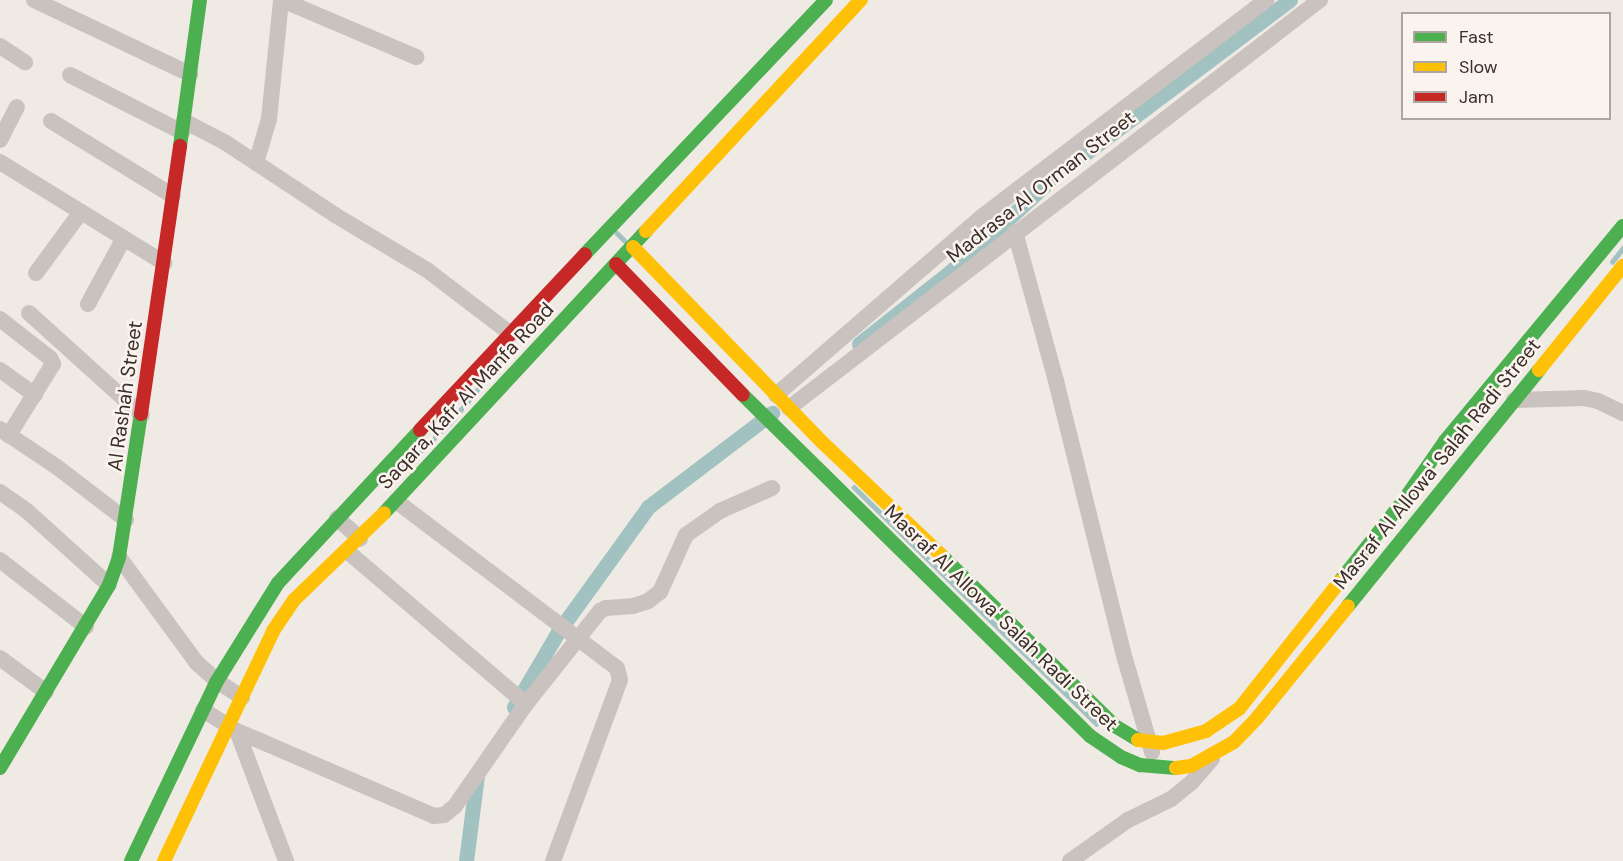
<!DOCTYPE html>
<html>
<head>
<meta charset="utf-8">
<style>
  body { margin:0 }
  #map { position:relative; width:1623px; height:861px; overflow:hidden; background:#f0eae5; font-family:"DM Sans",sans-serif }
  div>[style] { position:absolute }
  .stream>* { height:4.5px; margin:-2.25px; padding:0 2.25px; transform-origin:2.25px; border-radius:2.25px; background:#a1c2c0 }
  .canal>* { height:15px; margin:-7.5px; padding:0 7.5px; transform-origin:7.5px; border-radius:7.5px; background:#a1c2c0 }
  .street>* { height:16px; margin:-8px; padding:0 8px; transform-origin:8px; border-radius:8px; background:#c9c2be }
  .fast>* { height:14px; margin:-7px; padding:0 7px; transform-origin:7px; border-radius:7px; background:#4caf50 }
  .slow>* { height:14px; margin:-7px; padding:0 7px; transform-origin:7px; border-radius:7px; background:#ffc107 }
  .jam>* { height:14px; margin:-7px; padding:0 7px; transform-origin:7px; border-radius:7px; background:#c62828 }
  span { translate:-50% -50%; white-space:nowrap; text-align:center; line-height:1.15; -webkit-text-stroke:5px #fbf4ee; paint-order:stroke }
  .street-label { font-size:20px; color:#3b2f2b }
  .legend { position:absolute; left:1401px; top:12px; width:210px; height:108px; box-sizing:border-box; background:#fbf4ee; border:2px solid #aea5a0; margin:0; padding:8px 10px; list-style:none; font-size:18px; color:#3b2f2b }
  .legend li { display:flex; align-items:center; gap:12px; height:30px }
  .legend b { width:30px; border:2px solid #aea5a0 }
</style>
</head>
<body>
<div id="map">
  <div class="stream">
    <div style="left:617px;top:233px;width:11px;rotate:45deg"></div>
    <div style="left:1612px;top:262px;width:18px;rotate:-52deg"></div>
    <div style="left:387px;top:483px;width:86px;rotate:-43.6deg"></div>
    <div style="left:449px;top:424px;width:91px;rotate:-50.4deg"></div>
    <div style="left:854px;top:487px;width:339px;rotate:44.3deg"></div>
  </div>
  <div class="canal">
    <div style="left:859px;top:344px;width:117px;rotate:-38.4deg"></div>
    <div style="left:951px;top:271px;width:139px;rotate:-42.4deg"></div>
    <div style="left:1054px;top:177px;width:295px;rotate:-36.9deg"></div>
    <div style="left:514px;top:707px;width:87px;rotate:-59.6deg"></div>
    <div style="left:558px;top:632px;width:154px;rotate:-54.2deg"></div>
    <div style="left:648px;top:507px;width:156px;rotate:-37.2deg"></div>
    <div style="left:466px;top:861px;width:87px;rotate:-82.7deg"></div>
  </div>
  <div class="street">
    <div style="left:34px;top:0;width:173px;rotate:25.4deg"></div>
    <div style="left:282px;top:0;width:146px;rotate:23deg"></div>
    <div style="left:0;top:46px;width:30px;rotate:33deg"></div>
    <div style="left:70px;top:75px;width:126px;rotate:27deg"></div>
    <div style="left:51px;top:121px;width:143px;rotate:31.6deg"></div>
    <div style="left:184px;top:121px;width:47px;rotate:27.6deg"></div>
    <div style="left:226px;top:143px;width:131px;rotate:33.4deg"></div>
    <div style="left:335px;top:215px;width:107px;rotate:30.9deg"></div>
    <div style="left:427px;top:270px;width:106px;rotate:37.3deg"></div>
    <div style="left:0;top:140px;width:37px;rotate:-63deg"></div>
    <div style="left:0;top:162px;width:193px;rotate:31.6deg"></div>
    <div style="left:256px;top:163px;width:46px;rotate:-73.5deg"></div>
    <div style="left:269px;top:119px;width:120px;rotate:-84.2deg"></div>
    <div style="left:1015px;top:232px;width:155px;rotate:74.6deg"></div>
    <div style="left:1056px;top:381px;width:286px;rotate:76.1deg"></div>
    <div style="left:1125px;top:659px;width:97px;rotate:73.8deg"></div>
    <div style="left:36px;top:273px;width:76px;rotate:-53.6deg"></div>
    <div style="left:88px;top:304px;width:75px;rotate:-61.4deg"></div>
    <div style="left:29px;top:313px;width:152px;rotate:42.1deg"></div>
    <div style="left:0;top:319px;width:63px;rotate:38deg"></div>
    <div style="left:50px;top:358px;width:7px;rotate:63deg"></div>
    <div style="left:53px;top:364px;width:84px;rotate:121.8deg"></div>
    <div style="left:0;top:370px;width:43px;rotate:35.5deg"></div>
    <div style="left:776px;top:395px;width:275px;rotate:-40.9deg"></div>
    <div style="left:984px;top:215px;width:355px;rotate:-37.3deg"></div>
    <div style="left:1514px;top:400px;width:70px;rotate:-1.6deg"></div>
    <div style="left:1584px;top:398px;width:14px;rotate:12deg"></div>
    <div style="left:1598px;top:401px;width:28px;rotate:26deg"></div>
    <div style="left:789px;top:408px;width:670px;rotate:-37.54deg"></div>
    <div style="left:0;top:429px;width:69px;rotate:33.7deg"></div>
    <div style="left:57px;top:467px;width:87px;rotate:37.5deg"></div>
    <div style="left:0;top:492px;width:33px;rotate:35deg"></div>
    <div style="left:27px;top:511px;width:110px;rotate:42.1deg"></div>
    <div style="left:396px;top:501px;width:277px;rotate:37.1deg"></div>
    <div style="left:617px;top:668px;width:12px;rotate:76deg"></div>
    <div style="left:620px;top:680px;width:193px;rotate:110.3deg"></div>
    <div style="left:337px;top:518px;width:31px;rotate:42deg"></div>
    <div style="left:347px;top:551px;width:235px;rotate:40.5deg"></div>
    <div style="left:119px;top:557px;width:132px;rotate:53.7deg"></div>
    <div style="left:197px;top:663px;width:27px;rotate:42deg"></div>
    <div style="left:217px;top:681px;width:30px;rotate:33deg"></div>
    <div style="left:0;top:560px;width:109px;rotate:37.9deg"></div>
    <div style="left:0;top:658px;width:57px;rotate:36.5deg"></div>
    <div style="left:203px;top:710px;width:40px;rotate:32deg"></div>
    <div style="left:237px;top:731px;width:215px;rotate:23.3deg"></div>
    <div style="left:434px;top:816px;width:10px;rotate:-6deg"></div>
    <div style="left:444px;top:815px;width:14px;rotate:-39deg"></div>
    <div style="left:455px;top:806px;width:124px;rotate:-55.2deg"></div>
    <div style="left:526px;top:704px;width:119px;rotate:-51.5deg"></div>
    <div style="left:600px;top:611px;width:7px;rotate:-27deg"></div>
    <div style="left:606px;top:608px;width:27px;rotate:-4deg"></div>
    <div style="left:633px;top:606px;width:16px;rotate:-18deg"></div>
    <div style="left:648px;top:601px;width:15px;rotate:-37deg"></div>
    <div style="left:660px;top:592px;width:63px;rotate:-65.5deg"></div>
    <div style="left:686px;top:535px;width:42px;rotate:-35.2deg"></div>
    <div style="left:720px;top:511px;width:57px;rotate:-23.9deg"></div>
    <div style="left:237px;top:731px;width:139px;rotate:69.3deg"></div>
    <div style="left:1070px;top:861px;width:71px;rotate:-35.3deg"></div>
    <div style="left:1128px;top:820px;width:48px;rotate:-26deg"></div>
    <div style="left:1171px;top:799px;width:26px;rotate:-39deg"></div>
    <div style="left:1191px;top:783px;width:32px;rotate:-49deg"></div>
  </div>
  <div class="fast">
    <div style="left:180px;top:146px;width:147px;rotate:-82.2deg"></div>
    <div style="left:585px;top:254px;width:350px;rotate:-46.5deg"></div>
    <div style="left:743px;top:395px;width:487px;rotate:44.5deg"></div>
    <div style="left:1090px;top:736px;width:37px;rotate:34deg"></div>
    <div style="left:1121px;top:757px;width:21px;rotate:23deg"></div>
    <div style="left:1140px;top:765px;width:36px;rotate:5deg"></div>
    <div style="left:384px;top:513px;width:385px;rotate:-47.1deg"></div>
    <div style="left:941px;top:555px;width:244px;rotate:44.5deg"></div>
    <div style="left:1115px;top:726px;width:27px;rotate:31deg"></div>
    <div style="left:1340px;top:581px;width:103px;rotate:-51.7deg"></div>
    <div style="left:1404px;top:500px;width:72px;rotate:-55.2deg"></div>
    <div style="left:1445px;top:441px;width:279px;rotate:-50.4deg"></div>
    <div style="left:1348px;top:606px;width:304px;rotate:-51deg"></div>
    <div style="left:0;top:768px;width:213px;rotate:-59.2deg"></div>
    <div style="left:109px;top:585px;width:30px;rotate:-70deg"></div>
    <div style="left:119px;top:557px;width:145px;rotate:-81.3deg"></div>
    <div style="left:131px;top:861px;width:199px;rotate:-64.5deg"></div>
    <div style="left:217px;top:681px;width:115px;rotate:-58.1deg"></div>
    <div style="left:278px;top:583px;width:209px;rotate:-47.1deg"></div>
  </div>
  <div class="slow">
    <div style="left:646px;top:231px;width:316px;rotate:-47.1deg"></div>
    <div style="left:633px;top:247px;width:273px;rotate:45.9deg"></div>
    <div style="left:823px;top:443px;width:163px;rotate:43.5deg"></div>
    <div style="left:1539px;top:370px;width:134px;rotate:-51.1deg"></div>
    <div style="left:1138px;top:740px;width:25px;rotate:7deg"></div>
    <div style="left:1163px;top:743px;width:45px;rotate:-15.6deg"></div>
    <div style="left:1206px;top:731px;width:40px;rotate:-34deg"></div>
    <div style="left:1239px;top:709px;width:163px;rotate:-51.7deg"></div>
    <div style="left:1176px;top:768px;width:15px;rotate:-8deg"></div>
    <div style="left:1191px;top:766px;width:49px;rotate:-29.2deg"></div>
    <div style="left:1234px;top:742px;width:33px;rotate:-46deg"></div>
    <div style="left:1257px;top:718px;width:144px;rotate:-50.9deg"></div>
    <div style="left:164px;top:861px;width:255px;rotate:-64.6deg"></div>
    <div style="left:273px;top:631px;width:37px;rotate:-56deg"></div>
    <div style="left:294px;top:600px;width:125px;rotate:-44deg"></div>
  </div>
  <div class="jam">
    <div style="left:616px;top:264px;width:182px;rotate:45.9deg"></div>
    <div style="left:141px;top:414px;width:271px;rotate:-81.7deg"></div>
    <div style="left:420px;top:430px;width:241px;rotate:-46.8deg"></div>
  </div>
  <div class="street-label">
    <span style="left:1041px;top:187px;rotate:-38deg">Madrasa Al Orman Street</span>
    <span style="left:125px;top:396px;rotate:-82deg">Al Rashah Street</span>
    <span style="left:466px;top:396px;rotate:-47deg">Saqara, Kafr Al Manfa Road</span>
    <span style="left:1437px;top:464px;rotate:-51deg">Masraf Al Allowa' Salah Radi Street</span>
    <span style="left:1001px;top:618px;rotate:44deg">Masraf Al Allowa' Salah Radi Street</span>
  </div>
  <ul class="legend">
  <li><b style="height:8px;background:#4caf50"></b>Fast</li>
  <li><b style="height:8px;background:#ffc107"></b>Slow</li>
  <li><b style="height:8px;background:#c62828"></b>Jam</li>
  </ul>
</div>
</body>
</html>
